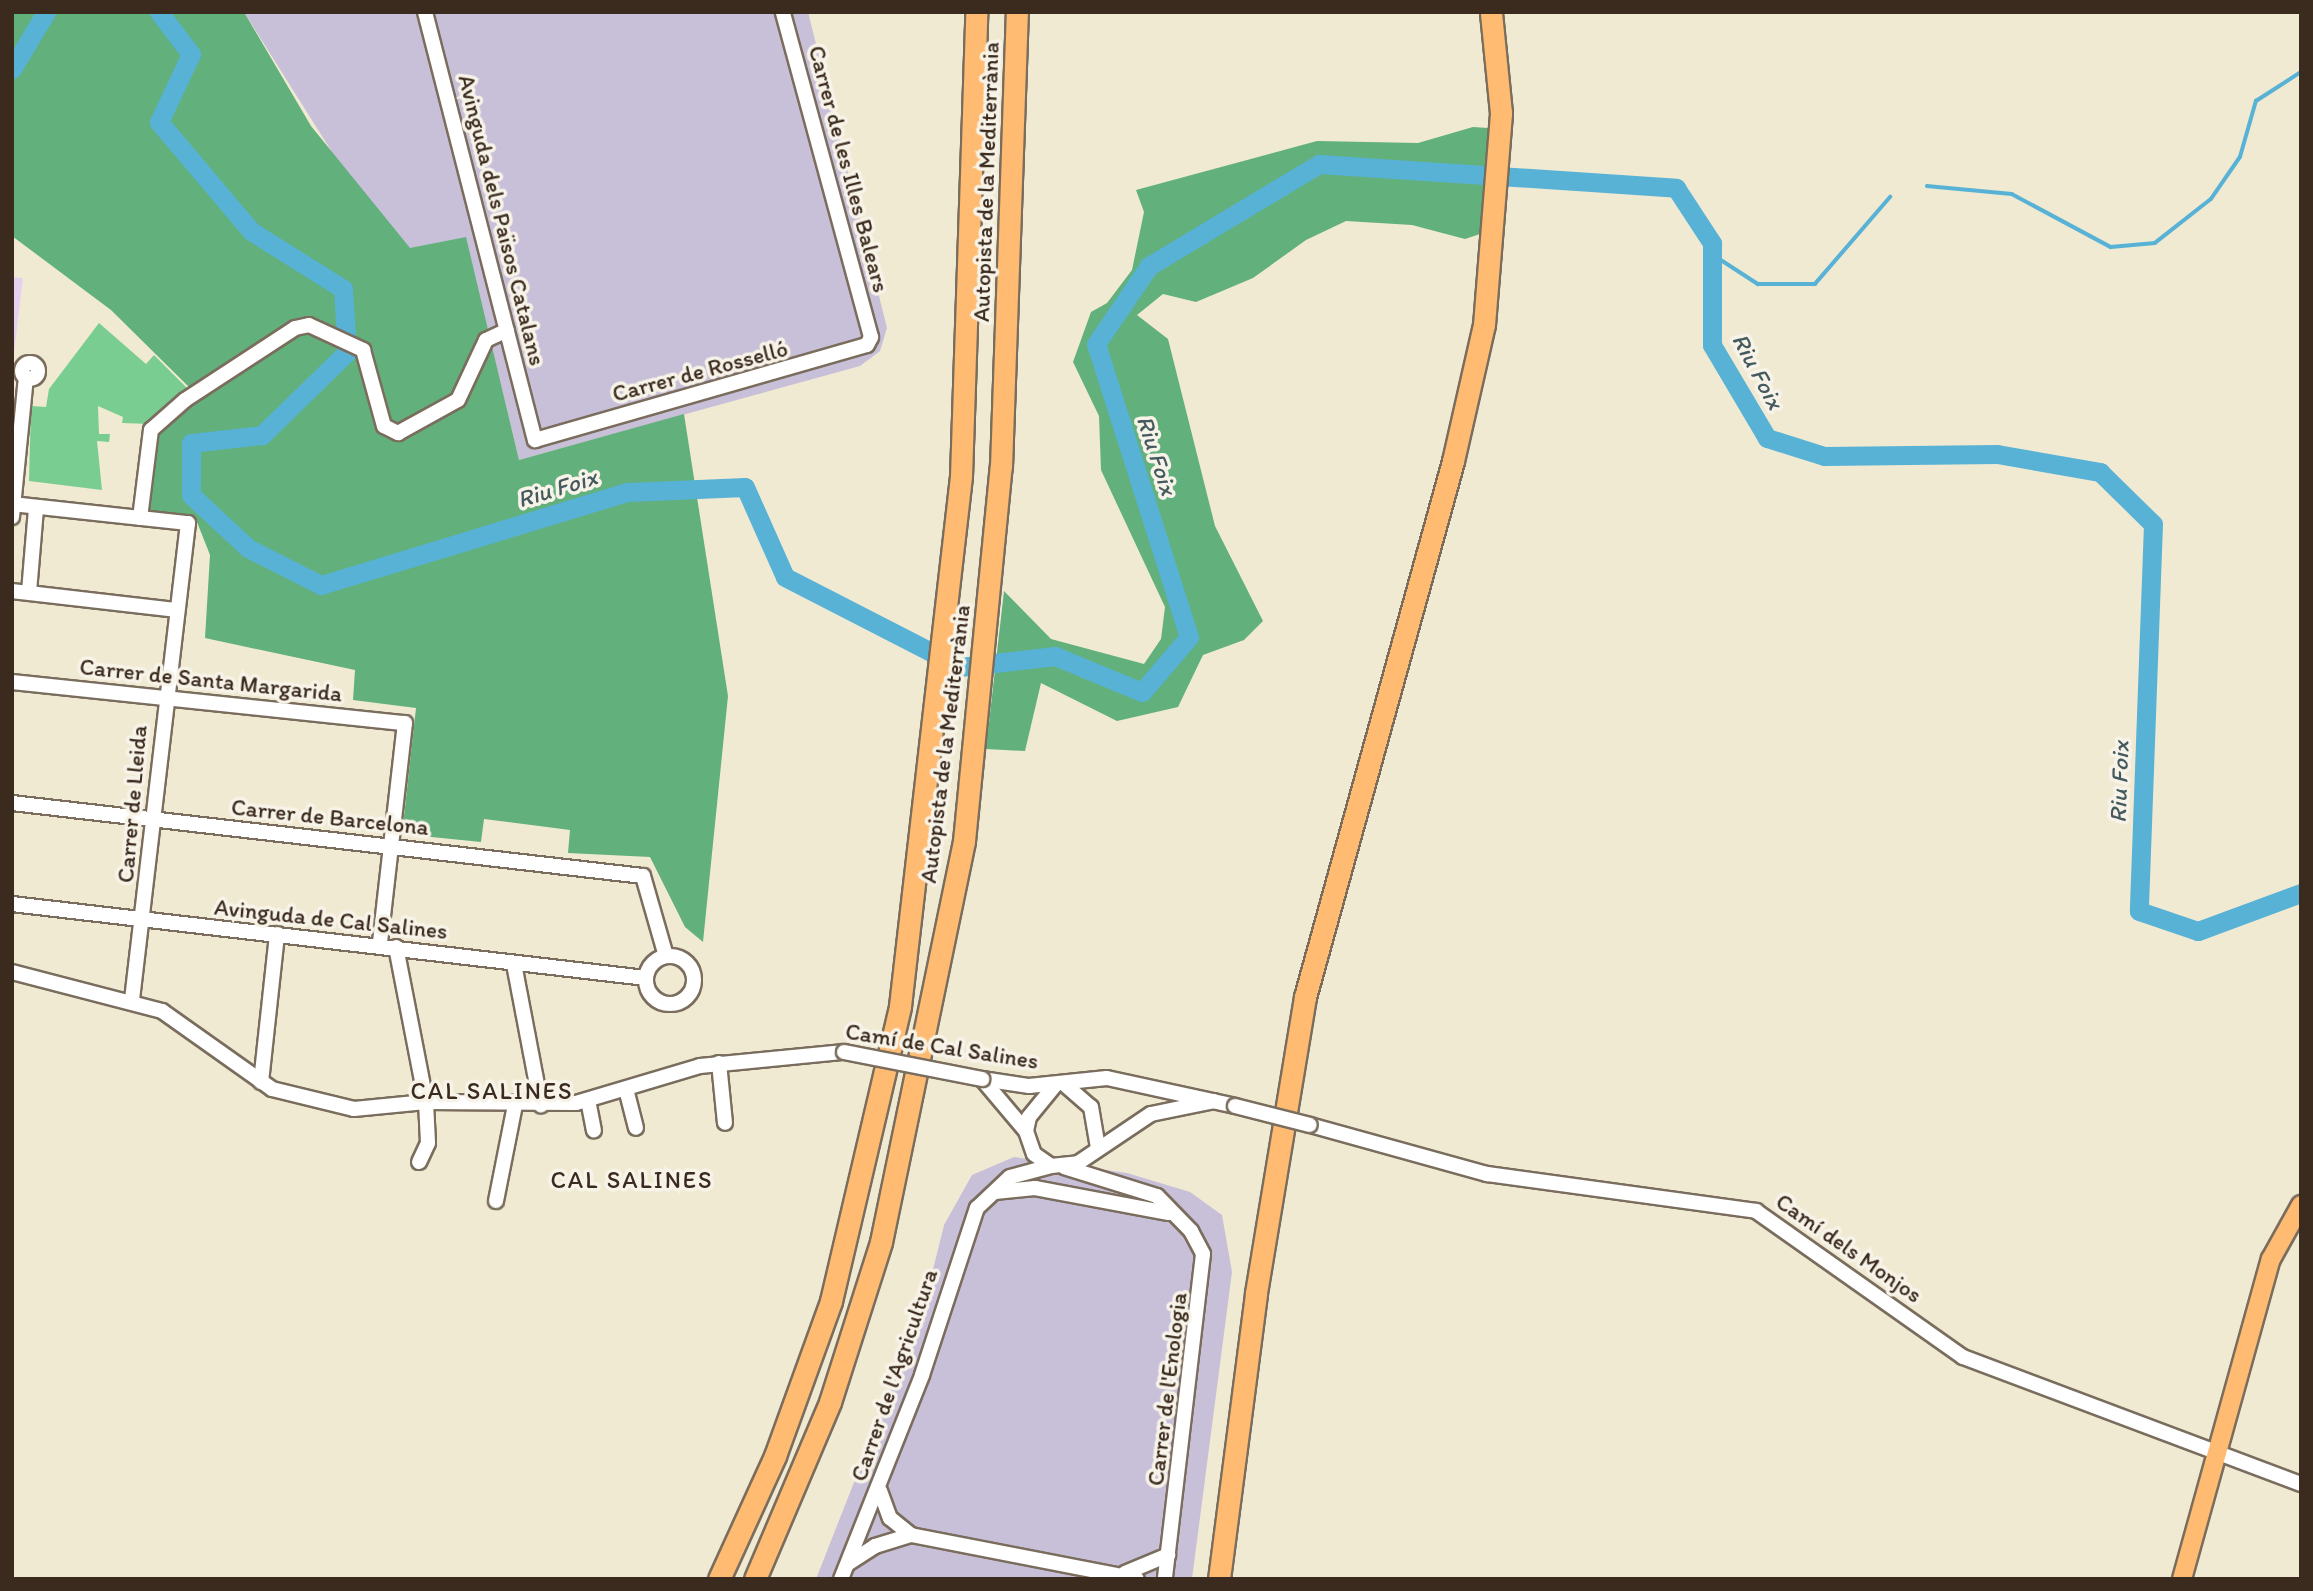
<!DOCTYPE html>
<html>
<head>
<meta charset="utf-8">
<style>
  body { margin:0 }
  #map { position:relative; width:2313px; height:1591px; overflow:hidden; background:#f0ead3; font-family:Itim,sans-serif }
  div>[style] { position:absolute }
  .built>* { inset:0; background:#e6d2f0 }
  .industrial>* { inset:0; background:#c8bfd8 }
  .green>* { inset:0; background:#79cd91 }
  .forest>* { inset:0; background:#62b07b }
  .stream>* { height:3.5px; margin:-1.75px; padding:0 1.75px; transform-origin:1.75px; border-radius:1.75px; background:#58b2d6 }
  .river>* { height:19px; margin:-9.5px; padding:0 9.5px; transform-origin:9.5px; border-radius:9.5px; background:#58b2d6 }
  .roads { filter:drop-shadow(2px 0 #7a6d5d) drop-shadow(-2px 0 #7a6d5d) drop-shadow(0 2px #7a6d5d) drop-shadow(0 -2px #7a6d5d) }
  .minor>* { height:14px; margin:-7px; padding:0 7px; transform-origin:7px; border-radius:7px; background:#fff }
  .minor>.ring { margin:-7px; padding:0; box-sizing:content-box; background:none; border:14px solid #fff; border-radius:50% }
  .major>* { height:18px; margin:-9px; padding:0 9px; transform-origin:9px; border-radius:9px; background:#febb71 }
  .highway>* { height:21px; margin:-10.5px; padding:0 10.5px; transform-origin:10.5px; border-radius:10.5px; background:#febb71 }
  .bridges { filter:drop-shadow(2px 0 #7a6d5d) drop-shadow(-2px 0 #7a6d5d) drop-shadow(0 2px #7a6d5d) drop-shadow(0 -2px #7a6d5d) }
  .minor-bridge>* { height:14px; margin:-7px; padding:0 7px; transform-origin:7px; border-radius:7px; background:#fff }
  span { translate:-50% -50%; white-space:nowrap; text-align:center; line-height:1.15; -webkit-text-stroke:7px #f7f3e8; paint-order:stroke }
  .street-label { font-size:23px; color:#3b2a1e }
  .water-label { font-size:24px; color:#455a5e; font-style:italic }
  .neighbourhood-label { font-size:24px; color:#3b2a1e; letter-spacing:2px }
  .frame { position:absolute; inset:0; border:14px solid #3b2a1e; pointer-events:none }
</style>
</head>
<body>
<div id="map">
  <div class="built">
    <div style="clip-path:polygon(12px 277px,23px 278px,14px 353px,12px 353px)"></div>
  </div>
  <div class="industrial">
    <div style="clip-path:polygon(244px 12px,808px 12px,887px 328px,880px 351px,860px 366px,519px 460px,487px 327px,447px 335px)"></div>
    <div style="clip-path:polygon(1014px 1157px,1127px 1173px,1190px 1192px,1222px 1215px,1232px 1272px,1192px 1579px,816px 1579px,925px 1302px,944px 1225px,972px 1175px)"></div>
  </div>
  <div class="green">
    <div style="clip-path:polygon(99px 323px,146px 364px,154px 355px,191px 392px,150px 424px,122px 423px,123px 417px,98px 406px,99px 434px,110px 434px,109px 442px,97px 441px,102px 490px,29px 481px,31px 406px,46px 407px,49px 389px)"></div>
  </div>
  <div class="forest">
    <div style="clip-path:polygon(12px 12px,244px 12px,311px 126px,410px 248px,466px 237px,519px 460px,684px 414px,728px 696px,703px 942px,685px 927px,650px 857px,568px 853px,570px 830px,484px 819px,481px 842px,402px 834px,416px 708px,353px 700px,355px 670px,205px 638px,210px 555px,195px 517px,147px 512px,156px 438px,196px 401px,192px 390px,111px 310px,12px 236px)"></div>
    <div style="clip-path:polygon(1473px 127px,1488px 128px,1483px 233px,1465px 239px,1412px 225px,1346px 221px,1306px 240px,1253px 278px,1196px 302px,1163px 294px,1137px 315px,1168px 339px,1215px 526px,1263px 621px,1244px 640px,1203px 655px,1178px 707px,1117px 721px,1041px 683px,1025px 751px,986px 749px,1004px 591px,1051px 639px,1144px 664px,1161px 639px,1165px 607px,1101px 470px,1099px 416px,1073px 362px,1091px 312px,1107px 303px,1132px 270px,1144px 212px,1136px 190px,1317px 141px,1418px 143px)"></div>
  </div>
  <div class="stream">
    <div style="left:1927px;top:186px;width:85px;rotate:5.4deg"></div>
    <div style="left:2012px;top:194px;width:112px;rotate:28.2deg"></div>
    <div style="left:2111px;top:247px;width:44px;rotate:-5.2deg"></div>
    <div style="left:2155px;top:243px;width:71px;rotate:-38.2deg"></div>
    <div style="left:2211px;top:199px;width:51px;rotate:-55.4deg"></div>
    <div style="left:2240px;top:157px;width:58px;rotate:-74.1deg"></div>
    <div style="left:2256px;top:101px;width:54px;rotate:-32.8deg"></div>
    <div style="left:1712px;top:254px;width:55px;rotate:33.1deg"></div>
    <div style="left:1758px;top:284px;width:57px"></div>
    <div style="left:1815px;top:284px;width:115px;rotate:-49.2deg"></div>
  </div>
  <div class="river">
    <div style="left:159px;top:12px;width:53px;rotate:52.7deg"></div>
    <div style="left:191px;top:54px;width:75px;rotate:115.2deg"></div>
    <div style="left:159px;top:122px;width:143px;rotate:49.8deg"></div>
    <div style="left:251px;top:231px;width:109px;rotate:32.2deg"></div>
    <div style="left:343px;top:289px;width:63px;rotate:86.4deg"></div>
    <div style="left:347px;top:352px;width:119px;rotate:135.7deg"></div>
    <div style="left:262px;top:435px;width:71px;rotate:173.6deg"></div>
    <div style="left:191px;top:443px;width:52px;rotate:90deg"></div>
    <div style="left:191px;top:495px;width:78px;rotate:42.9deg"></div>
    <div style="left:248px;top:548px;width:82px;rotate:26.9deg"></div>
    <div style="left:321px;top:585px;width:321px;rotate:-16.9deg"></div>
    <div style="left:628px;top:492px;width:117px;rotate:-2.4deg"></div>
    <div style="left:745px;top:487px;width:98px;rotate:66deg"></div>
    <div style="left:785px;top:577px;width:197px;rotate:27.2deg"></div>
    <div style="left:960px;top:667px;width:96px;rotate:-6.6deg"></div>
    <div style="left:1055px;top:656px;width:94px;rotate:22.5deg"></div>
    <div style="left:1142px;top:692px;width:72px;rotate:-49.5deg"></div>
    <div style="left:1189px;top:637px;width:307px;rotate:-107.6deg"></div>
    <div style="left:1096px;top:344px;width:94px;rotate:-55.8deg"></div>
    <div style="left:1149px;top:266px;width:198px;rotate:-31deg"></div>
    <div style="left:1319px;top:164px;width:358px;rotate:3.8deg"></div>
    <div style="left:1676px;top:188px;width:66px;rotate:56.8deg"></div>
    <div style="left:1712px;top:243px;width:102px;rotate:90deg"></div>
    <div style="left:1712px;top:345px;width:108px;rotate:59.4deg"></div>
    <div style="left:1767px;top:438px;width:60px;rotate:17.5deg"></div>
    <div style="left:1824px;top:456px;width:173px;rotate:-0.7deg"></div>
    <div style="left:1997px;top:454px;width:105px;rotate:9.9deg"></div>
    <div style="left:2100px;top:472px;width:74px;rotate:44.5deg"></div>
    <div style="left:2153px;top:524px;width:387px;rotate:92.1deg"></div>
    <div style="left:2139px;top:911px;width:62px;rotate:18.7deg"></div>
    <div style="left:2198px;top:931px;width:110px;rotate:-20.3deg"></div>
    <div style="left:12px;top:69px;width:66px;rotate:-59.2deg"></div>
  </div>
  <div class="roads">
    <div class="minor">
      <div style="left:425px;top:12px;width:442px;rotate:75.6deg"></div>
      <div style="left:535px;top:440px;width:345px;rotate:-16deg"></div>
      <div style="left:867px;top:345px;width:9px;rotate:-63deg"></div>
      <div style="left:871px;top:337px;width:337px;rotate:-105.2deg"></div>
      <div class="ring" style="left:22px;top:363px;width:2px;height:2px"></div>
      <div style="left:12px;top:504px;width:177px;rotate:6.2deg"></div>
      <div style="left:188px;top:523px;width:481px;rotate:96.7deg"></div>
      <div style="left:12px;top:517px;width:141px;rotate:-84.3deg"></div>
      <div style="left:140px;top:518px;width:89px;rotate:-82.9deg"></div>
      <div style="left:151px;top:430px;width:45px;rotate:-41.4deg"></div>
      <div style="left:185px;top:400px;width:131px;rotate:-33.2deg"></div>
      <div style="left:295px;top:328px;width:14px;rotate:-12deg"></div>
      <div style="left:309px;top:325px;width:60px;rotate:24.8deg"></div>
      <div style="left:363px;top:350px;width:79px;rotate:74.6deg"></div>
      <div style="left:384px;top:426px;width:16px;rotate:27deg"></div>
      <div style="left:398px;top:433px;width:68px;rotate:-28.8deg"></div>
      <div style="left:458px;top:400px;width:66px;rotate:-65deg"></div>
      <div style="left:486px;top:340px;width:23px;rotate:-25deg"></div>
      <div style="left:12px;top:591px;width:166px;rotate:6.6deg"></div>
      <div style="left:29px;top:592px;width:84px;rotate:-85.2deg"></div>
      <div style="left:12px;top:682px;width:395px;rotate:6deg"></div>
      <div style="left:405px;top:723px;width:222px;rotate:96.5deg"></div>
      <div style="left:12px;top:803px;width:635px;rotate:6.6deg"></div>
      <div style="left:643px;top:876px;width:83px;rotate:74deg"></div>
      <div style="left:12px;top:904px;width:638px;rotate:6.66deg"></div>
      <div style="left:396px;top:947px;width:158px;rotate:79deg"></div>
      <div style="left:426px;top:1102px;width:41px;rotate:87.2deg"></div>
      <div style="left:428px;top:1143px;width:21px;rotate:115deg"></div>
      <div class="ring" style="left:646px;top:956px;width:34px;height:34px"></div>
      <div style="left:514px;top:964px;width:144px;rotate:79.2deg"></div>
      <div style="left:12px;top:972px;width:155px;rotate:14.6deg"></div>
      <div style="left:162px;top:1011px;width:135px;rotate:35.3deg"></div>
      <div style="left:272px;top:1089px;width:84px;rotate:13.7deg"></div>
      <div style="left:354px;top:1109px;width:72px;rotate:-5.6deg"></div>
      <div style="left:426px;top:1102px;width:150px;rotate:0.4deg"></div>
      <div style="left:576px;top:1103px;width:129px;rotate:-16.6deg"></div>
      <div style="left:700px;top:1066px;width:145px;rotate:-5.6deg"></div>
      <div style="left:719px;top:1063px;width:60px;rotate:84.3deg"></div>
      <div style="left:982px;top:1079px;width:48px;rotate:8.5deg"></div>
      <div style="left:1029px;top:1086px;width:78px;rotate:-5.9deg"></div>
      <div style="left:1107px;top:1078px;width:131px;rotate:12.3deg"></div>
      <div style="left:982px;top:1079px;width:68px;rotate:49.8deg"></div>
      <div style="left:261px;top:1082px;width:149px;rotate:-83.8deg"></div>
      <div style="left:1063px;top:1083px;width:37px;rotate:41deg"></div>
      <div style="left:1091px;top:1107px;width:42px;rotate:80.3deg"></div>
      <div style="left:1056px;top:1084px;width:43px;rotate:129.3deg"></div>
      <div style="left:1029px;top:1117px;width:14px;rotate:102deg"></div>
      <div style="left:1026px;top:1131px;width:24px;rotate:71deg"></div>
      <div style="left:1034px;top:1154px;width:21px;rotate:35deg"></div>
      <div style="left:1051px;top:1166px;width:27px;rotate:-6deg"></div>
      <div style="left:1078px;top:1163px;width:88px;rotate:-33.9deg"></div>
      <div style="left:1151px;top:1114px;width:64px;rotate:-11.7deg"></div>
      <div style="left:626px;top:1089px;width:40px;rotate:75.6deg"></div>
      <div style="left:588px;top:1100px;width:31px;rotate:79deg"></div>
      <div style="left:1310px;top:1125px;width:184px;rotate:15.5deg"></div>
      <div style="left:1487px;top:1174px;width:272px;rotate:7.8deg"></div>
      <div style="left:1756px;top:1211px;width:253px;rotate:35.2deg"></div>
      <div style="left:1963px;top:1357px;width:361px;rotate:20.6deg"></div>
      <div style="left:1064px;top:1167px;width:97px;rotate:17.3deg"></div>
      <div style="left:1157px;top:1196px;width:49px;rotate:45.8deg"></div>
      <div style="left:1191px;top:1231px;width:26px;rotate:62deg"></div>
      <div style="left:1203px;top:1254px;width:327px;rotate:96.7deg"></div>
      <div style="left:995px;top:1192px;width:40px;rotate:-5.7deg"></div>
      <div style="left:1035px;top:1188px;width:136px;rotate:10.6deg"></div>
      <div style="left:496px;top:1201px;width:98px;rotate:-78.8deg"></div>
      <div style="left:880px;top:1491px;width:29px;rotate:70deg"></div>
      <div style="left:890px;top:1518px;width:27px;rotate:39deg"></div>
      <div style="left:849px;top:1563px;width:31px;rotate:-33deg"></div>
      <div style="left:875px;top:1546px;width:38px;rotate:-17deg"></div>
      <div style="left:911px;top:1535px;width:230px;rotate:11deg"></div>
      <div style="left:1125px;top:1573px;width:47px;rotate:-22.7deg"></div>
      <div style="left:841px;top:1579px;width:219px;rotate:-68.3deg"></div>
      <div style="left:922px;top:1375px;width:176px;rotate:-71.8deg"></div>
      <div style="left:977px;top:1208px;width:45px;rotate:-43.2deg"></div>
      <div style="left:1010px;top:1177px;width:42px;rotate:-15deg"></div>
    </div>
    <div class="major">
      <div style="left:2182px;top:1579px;width:332px;rotate:-74.5deg"></div>
      <div style="left:2271px;top:1259px;width:62px;rotate:-60.9deg"></div>
    </div>
    <div class="highway">
      <div style="left:719px;top:1579px;width:135px;rotate:-65.5deg"></div>
      <div style="left:775px;top:1456px;width:165px;rotate:-70.1deg"></div>
      <div style="left:831px;top:1301px;width:303px;rotate:-76.8deg"></div>
      <div style="left:900px;top:1006px;width:533px;rotate:-83.43deg"></div>
      <div style="left:961px;top:476px;width:464px;rotate:-88.1deg"></div>
      <div style="left:755px;top:1579px;width:192px;rotate:-67deg"></div>
      <div style="left:830px;top:1402px;width:168px;rotate:-72.3deg"></div>
      <div style="left:881px;top:1242px;width:409px;rotate:-78.3deg"></div>
      <div style="left:964px;top:841px;width:376px;rotate:-84.4deg"></div>
      <div style="left:1001px;top:467px;width:455px;rotate:-88deg"></div>
      <div style="left:1219px;top:1579px;width:288px;rotate:-82.6deg"></div>
      <div style="left:1256px;top:1293px;width:300px;rotate:-80.6deg"></div>
      <div style="left:1305px;top:997px;width:556px;rotate:-74.56deg"></div>
      <div style="left:1453px;top:461px;width:139px;rotate:-77.2deg"></div>
      <div style="left:1484px;top:325px;width:213px;rotate:-85.4deg"></div>
      <div style="left:1501px;top:113px;width:101px;rotate:-95.7deg"></div>
    </div>
  </div>
  <div class="bridges">
    <div class="minor-bridge">
      <div style="left:844px;top:1052px;width:141px;rotate:11.1deg"></div>
      <div style="left:1235px;top:1106px;width:77px;rotate:14.2deg"></div>
    </div>
  </div>
  <div class="street-label">
    <span style="left:849px;top:169px;rotate:75deg">Carrer de les Illes Balears</span>
    <span style="left:986px;top:182px;rotate:-88deg">Autopista de la Mediterrània</span>
    <span style="left:502px;top:220px;rotate:76deg">Avinguda dels Països Catalans</span>
    <span style="left:700px;top:371px;rotate:-15deg">Carrer de Rosselló</span>
    <span style="left:211px;top:680px;rotate:6deg">Carrer de Santa Margarida</span>
    <span style="left:945px;top:744px;rotate:-83deg">Autopista de la Mediterrània</span>
    <span style="left:132px;top:804px;rotate:-85deg">Carrer de Lleida</span>
    <span style="left:330px;top:817px;rotate:6deg">Carrer de Barcelona</span>
    <span style="left:331px;top:919px;rotate:6deg">Avinguda de Cal Salines</span>
    <span style="left:942px;top:1046px;rotate:9deg">Camí de Cal Salines</span>
    <span style="left:1849px;top:1248px;rotate:35deg">Camí dels Monjos</span>
    <span style="left:894px;top:1375px;rotate:-71deg">Carrer de l'Agricultura</span>
    <span style="left:1167px;top:1389px;rotate:-83deg">Carrer de l'Enologia</span>
  </div>
  <div class="water-label">
    <span style="left:1758px;top:371px;rotate:62deg">Riu Foix</span>
    <span style="left:1157px;top:455px;rotate:72deg">Riu Foix</span>
    <span style="left:557px;top:488px;rotate:-17deg">Riu Foix</span>
    <span style="left:2119px;top:782px;rotate:-88deg">Riu Foix</span>
  </div>
  <div class="neighbourhood-label">
    <span style="left:492px;top:1091px">CAL SALINES</span>
    <span style="left:632px;top:1180px">CAL SALINES</span>
  </div>
  <div class="frame"></div>
</div>
</body>
</html>
